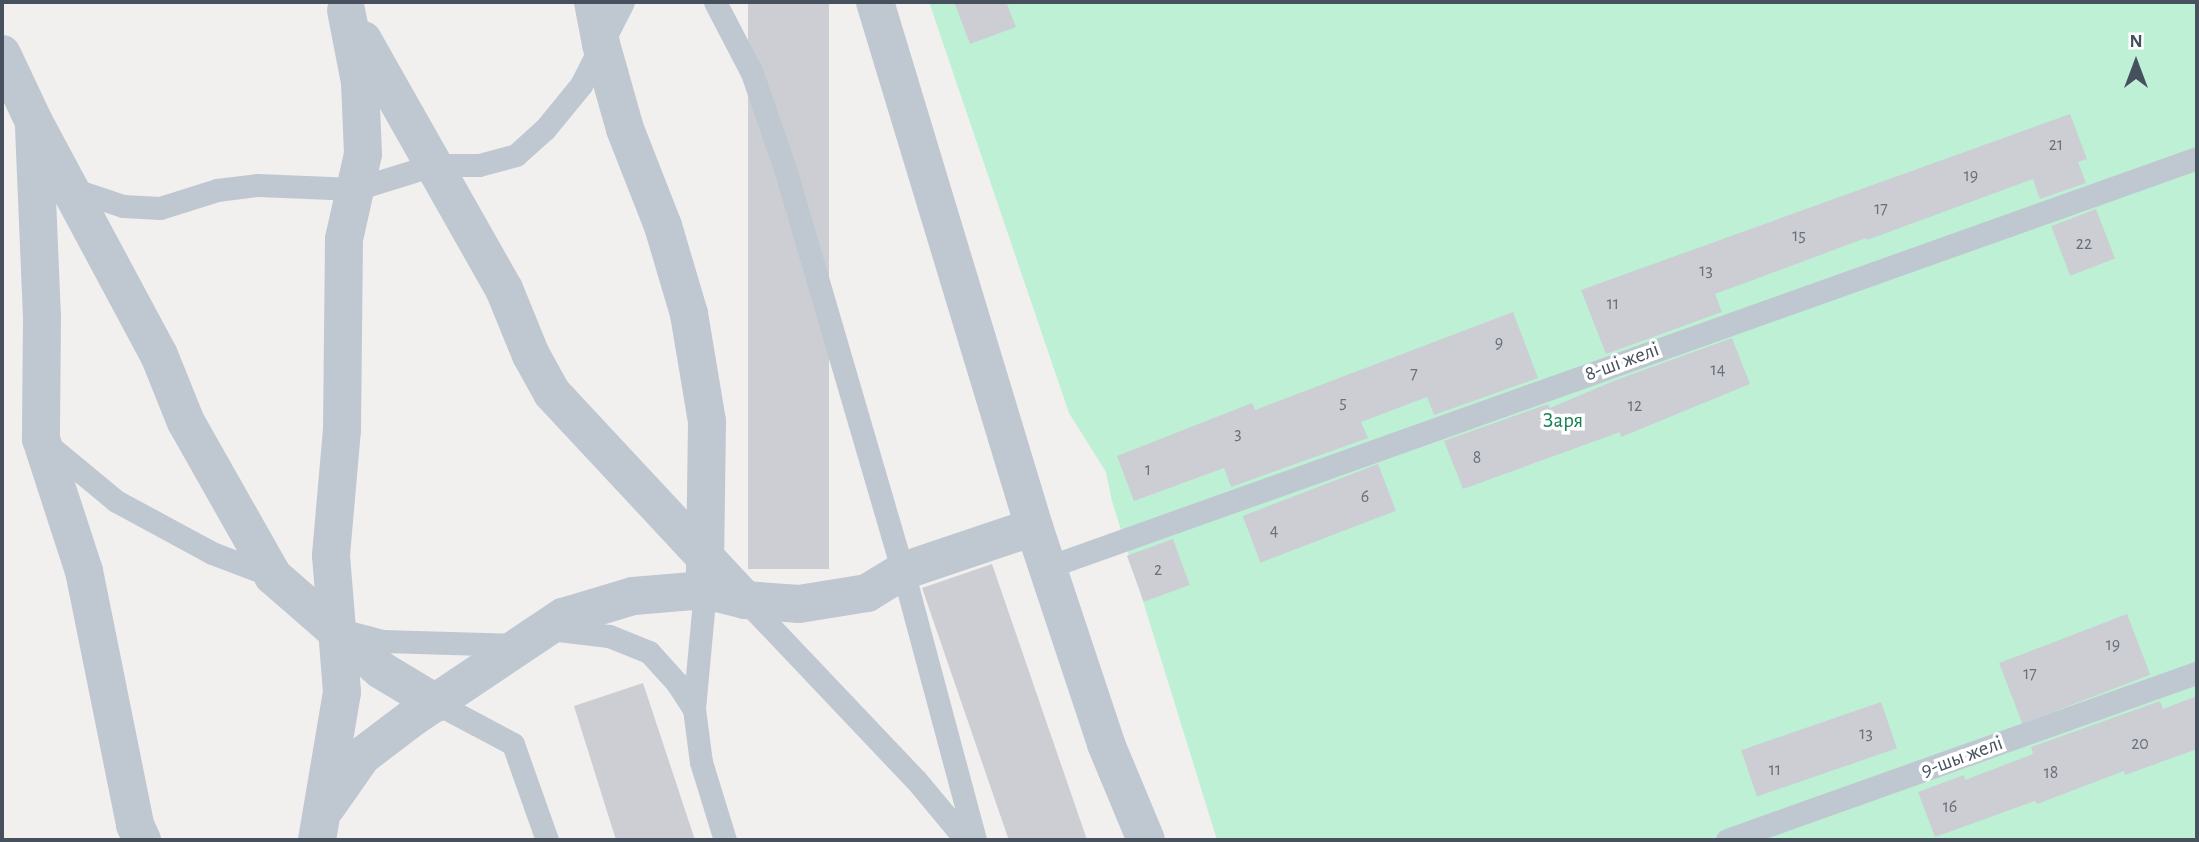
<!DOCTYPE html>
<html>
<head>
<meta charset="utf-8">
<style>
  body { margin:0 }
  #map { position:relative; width:2199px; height:842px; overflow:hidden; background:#f2efef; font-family:"Alegreya Sans",sans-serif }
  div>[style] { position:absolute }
  .green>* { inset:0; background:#bdf0d5 }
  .building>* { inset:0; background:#ccced4; transform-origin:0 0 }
  .service>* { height:23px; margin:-11.5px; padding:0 11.5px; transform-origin:11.5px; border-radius:11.5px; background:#bfc8d1 }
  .minor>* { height:38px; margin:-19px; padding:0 19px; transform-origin:19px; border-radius:19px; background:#bfc8d1 }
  span { translate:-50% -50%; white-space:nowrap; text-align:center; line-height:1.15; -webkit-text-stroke:7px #fff; paint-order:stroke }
  .number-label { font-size:18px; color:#68707b }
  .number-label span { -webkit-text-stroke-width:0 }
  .street-label { font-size:21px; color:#47515d }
  .park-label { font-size:21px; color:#158154 }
  .frame { position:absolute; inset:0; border:4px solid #47515d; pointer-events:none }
  .north { position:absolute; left:2101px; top:28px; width:70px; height:70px; -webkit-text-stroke:5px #fff; paint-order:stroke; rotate:0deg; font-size:19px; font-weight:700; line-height:28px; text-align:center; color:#47515d }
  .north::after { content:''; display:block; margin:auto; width:24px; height:32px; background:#47515d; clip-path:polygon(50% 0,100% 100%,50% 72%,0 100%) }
</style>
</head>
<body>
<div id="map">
  <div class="green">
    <div style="clip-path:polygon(929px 2px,2197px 2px,2197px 840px,1217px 840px,1112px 501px,1106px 472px,1069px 413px)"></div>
  </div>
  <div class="building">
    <div style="left:748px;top:2px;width:81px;height:567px"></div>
    <div style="clip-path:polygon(954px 2px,1006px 2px,1016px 27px,970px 44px)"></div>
    <div style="clip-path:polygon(2070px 114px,2087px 159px,2078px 162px,2086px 183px,2040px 199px,2033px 179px,1867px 240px,1866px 238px,1715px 294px,1722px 312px,1606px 354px,1581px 290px)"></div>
    <div style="left:2096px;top:209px;width:53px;height:48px;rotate:69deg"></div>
    <div style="clip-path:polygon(1513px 312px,1538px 378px,1434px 415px,1427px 397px,1361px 422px,1368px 438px,1231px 487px,1224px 468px,1134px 501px,1117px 456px,1252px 403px,1255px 410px)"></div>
    <div style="clip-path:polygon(1732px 338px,1750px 384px,1621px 437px,1620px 432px,1463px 489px,1444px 441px,1548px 404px,1550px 408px,1616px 380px)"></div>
    <div style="left:1378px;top:464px;width:50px;height:145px;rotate:69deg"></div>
    <div style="left:1173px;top:539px;width:49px;height:49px;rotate:70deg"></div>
    <div style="left:992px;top:564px;width:292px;height:74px;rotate:71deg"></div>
    <div style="left:2127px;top:614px;width:65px;height:137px;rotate:69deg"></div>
    <div style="clip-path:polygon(643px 683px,695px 840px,616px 840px,574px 706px)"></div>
    <div style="clip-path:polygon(2197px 696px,2197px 749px,2125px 775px,2124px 771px,2037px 804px,2035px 801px,1935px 837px,1918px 792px,1964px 775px,1965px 780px,2033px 754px,2031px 747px,2160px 701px,2163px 709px)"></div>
    <div style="left:1881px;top:702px;width:49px;height:148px;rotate:71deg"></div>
  </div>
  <div class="service">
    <div style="left:715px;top:2px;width:80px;rotate:62.5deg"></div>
    <div style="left:752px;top:73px;width:105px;rotate:71deg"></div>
    <div style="left:786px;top:172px;width:416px;rotate:73.7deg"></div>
    <div style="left:903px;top:571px;width:278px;rotate:75deg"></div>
    <div style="left:72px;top:189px;width:54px;rotate:18.4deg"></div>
    <div style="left:123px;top:206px;width:37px;rotate:3deg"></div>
    <div style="left:160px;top:208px;width:60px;rotate:-17.5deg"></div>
    <div style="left:217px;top:190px;width:40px;rotate:-7.1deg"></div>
    <div style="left:257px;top:185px;width:99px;rotate:2.3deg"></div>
    <div style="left:356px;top:189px;width:81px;rotate:-17.3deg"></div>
    <div style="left:433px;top:165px;width:46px"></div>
    <div style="left:479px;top:165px;width:38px;rotate:-15deg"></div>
    <div style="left:516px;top:155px;width:39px;rotate:-42deg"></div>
    <div style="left:545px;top:129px;width:57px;rotate:-50.7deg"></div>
    <div style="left:581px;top:85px;width:93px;rotate:-63.2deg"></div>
    <div style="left:46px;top:443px;width:91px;rotate:39.6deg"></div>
    <div style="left:116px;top:501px;width:109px;rotate:28.4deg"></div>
    <div style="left:212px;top:553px;width:65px;rotate:20.7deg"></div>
    <div style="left:1048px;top:567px;width:1220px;rotate:-19.59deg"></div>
    <div style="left:705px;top:590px;width:120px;rotate:95.3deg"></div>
    <div style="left:694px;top:709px;width:53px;rotate:82.5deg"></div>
    <div style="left:701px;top:762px;width:82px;rotate:72.9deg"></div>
    <div style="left:745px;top:600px;width:248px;rotate:46.5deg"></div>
    <div style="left:916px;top:780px;width:78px;rotate:50.2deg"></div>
    <div style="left:550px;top:629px;width:59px;rotate:6.8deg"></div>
    <div style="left:609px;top:636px;width:43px;rotate:21.8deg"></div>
    <div style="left:649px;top:652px;width:42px;rotate:47.9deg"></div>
    <div style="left:677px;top:683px;width:31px;rotate:57deg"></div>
    <div style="left:345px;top:631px;width:39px;rotate:15deg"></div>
    <div style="left:383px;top:641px;width:132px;rotate:1.7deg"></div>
    <div style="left:436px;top:703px;width:87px;rotate:28deg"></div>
    <div style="left:513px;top:744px;width:102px;rotate:70.5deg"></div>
    <div style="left:1727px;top:840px;width:499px;rotate:-19.6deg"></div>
  </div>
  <div class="minor">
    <div style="left:593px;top:2px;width:43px;rotate:79.2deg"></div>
    <div style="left:601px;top:44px;width:88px;rotate:74.2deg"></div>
    <div style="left:625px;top:129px;width:104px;rotate:68.6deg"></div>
    <div style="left:663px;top:226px;width:92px;rotate:73.5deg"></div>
    <div style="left:689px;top:314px;width:109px;rotate:80.5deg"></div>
    <div style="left:707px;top:422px;width:149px;rotate:90.8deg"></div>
    <div style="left:875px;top:2px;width:549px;rotate:73.15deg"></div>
    <div style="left:1034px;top:527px;width:229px;rotate:71.6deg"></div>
    <div style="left:1106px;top:744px;width:104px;rotate:67.4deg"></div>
    <div style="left:363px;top:40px;width:286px;rotate:60.5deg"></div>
    <div style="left:504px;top:289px;width:71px;rotate:67.8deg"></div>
    <div style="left:531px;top:355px;width:43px;rotate:61.1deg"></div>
    <div style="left:552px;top:393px;width:283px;rotate:47deg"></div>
    <div style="left:2px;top:54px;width:75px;rotate:64.8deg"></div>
    <div style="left:34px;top:122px;width:264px;rotate:61.8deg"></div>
    <div style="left:159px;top:355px;width:72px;rotate:68.1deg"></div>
    <div style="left:186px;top:422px;width:177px;rotate:60.5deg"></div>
    <div style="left:273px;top:576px;width:143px;rotate:41deg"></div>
    <div style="left:381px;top:670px;width:64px;rotate:31deg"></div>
    <div style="left:34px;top:127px;width:189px;rotate:87.6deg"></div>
    <div style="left:42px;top:316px;width:123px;rotate:90.5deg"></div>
    <div style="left:41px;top:439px;width:139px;rotate:72deg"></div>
    <div style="left:84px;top:571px;width:259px;rotate:78.6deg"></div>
    <div style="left:135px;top:825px;width:17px;rotate:65deg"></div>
    <div style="left:327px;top:806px;width:61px;rotate:-55deg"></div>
    <div style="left:362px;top:756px;width:63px;rotate:-37.2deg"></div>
    <div style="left:412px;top:718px;width:182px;rotate:-33.8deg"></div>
    <div style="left:563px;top:617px;width:73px;rotate:-16.7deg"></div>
    <div style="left:633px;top:596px;width:72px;rotate:-4.8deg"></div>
    <div style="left:705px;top:590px;width:41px;rotate:14deg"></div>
    <div style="left:745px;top:600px;width:54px;rotate:4.2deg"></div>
    <div style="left:799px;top:604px;width:69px;rotate:-9.2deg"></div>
    <div style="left:867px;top:593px;width:42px;rotate:-31.4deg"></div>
    <div style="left:903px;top:571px;width:138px;rotate:-18.6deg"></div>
    <div style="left:317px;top:840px;width:150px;rotate:-80.4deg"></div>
    <div style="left:342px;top:692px;width:137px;rotate:-94.6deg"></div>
    <div style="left:331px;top:555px;width:125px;rotate:-85deg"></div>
    <div style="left:342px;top:430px;width:191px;rotate:-89.4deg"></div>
    <div style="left:344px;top:239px;width:87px;rotate:-77.4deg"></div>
    <div style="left:363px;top:154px;width:72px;rotate:-92.4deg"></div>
    <div style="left:360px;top:82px;width:73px;rotate:-101deg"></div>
  </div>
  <div class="number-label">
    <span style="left:2056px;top:145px">21</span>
    <span style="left:1971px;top:176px">19</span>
    <span style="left:1881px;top:209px">17</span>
    <span style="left:1799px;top:236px">15</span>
    <span style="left:2084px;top:244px">22</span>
    <span style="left:1706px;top:271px">13</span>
    <span style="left:1613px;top:304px">11</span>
    <span style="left:1499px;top:343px">9</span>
    <span style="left:1718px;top:370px">14</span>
    <span style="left:1414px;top:374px">7</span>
    <span style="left:1343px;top:403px">5</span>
    <span style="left:1635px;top:406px">12</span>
    <span style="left:1238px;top:434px">3</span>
    <span style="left:1477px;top:458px">8</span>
    <span style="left:1148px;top:470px">1</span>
    <span style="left:1365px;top:497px">6</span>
    <span style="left:1274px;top:531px">4</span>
    <span style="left:1158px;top:570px">2</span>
    <span style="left:2113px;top:645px">19</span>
    <span style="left:2030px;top:674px">17</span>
    <span style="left:1866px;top:734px">13</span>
    <span style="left:2140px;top:744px">20</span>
    <span style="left:1775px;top:770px">11</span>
    <span style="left:2051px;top:773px">18</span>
    <span style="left:1950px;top:807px">16</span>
  </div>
  <div class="street-label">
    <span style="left:1622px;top:362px;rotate:-20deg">8-ші желі</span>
    <span style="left:1962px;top:757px;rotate:-20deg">9-шы желі</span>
  </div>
  <div class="park-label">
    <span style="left:1563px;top:421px">Заря</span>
  </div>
  <div class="frame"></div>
  <div class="north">N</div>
</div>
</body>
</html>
